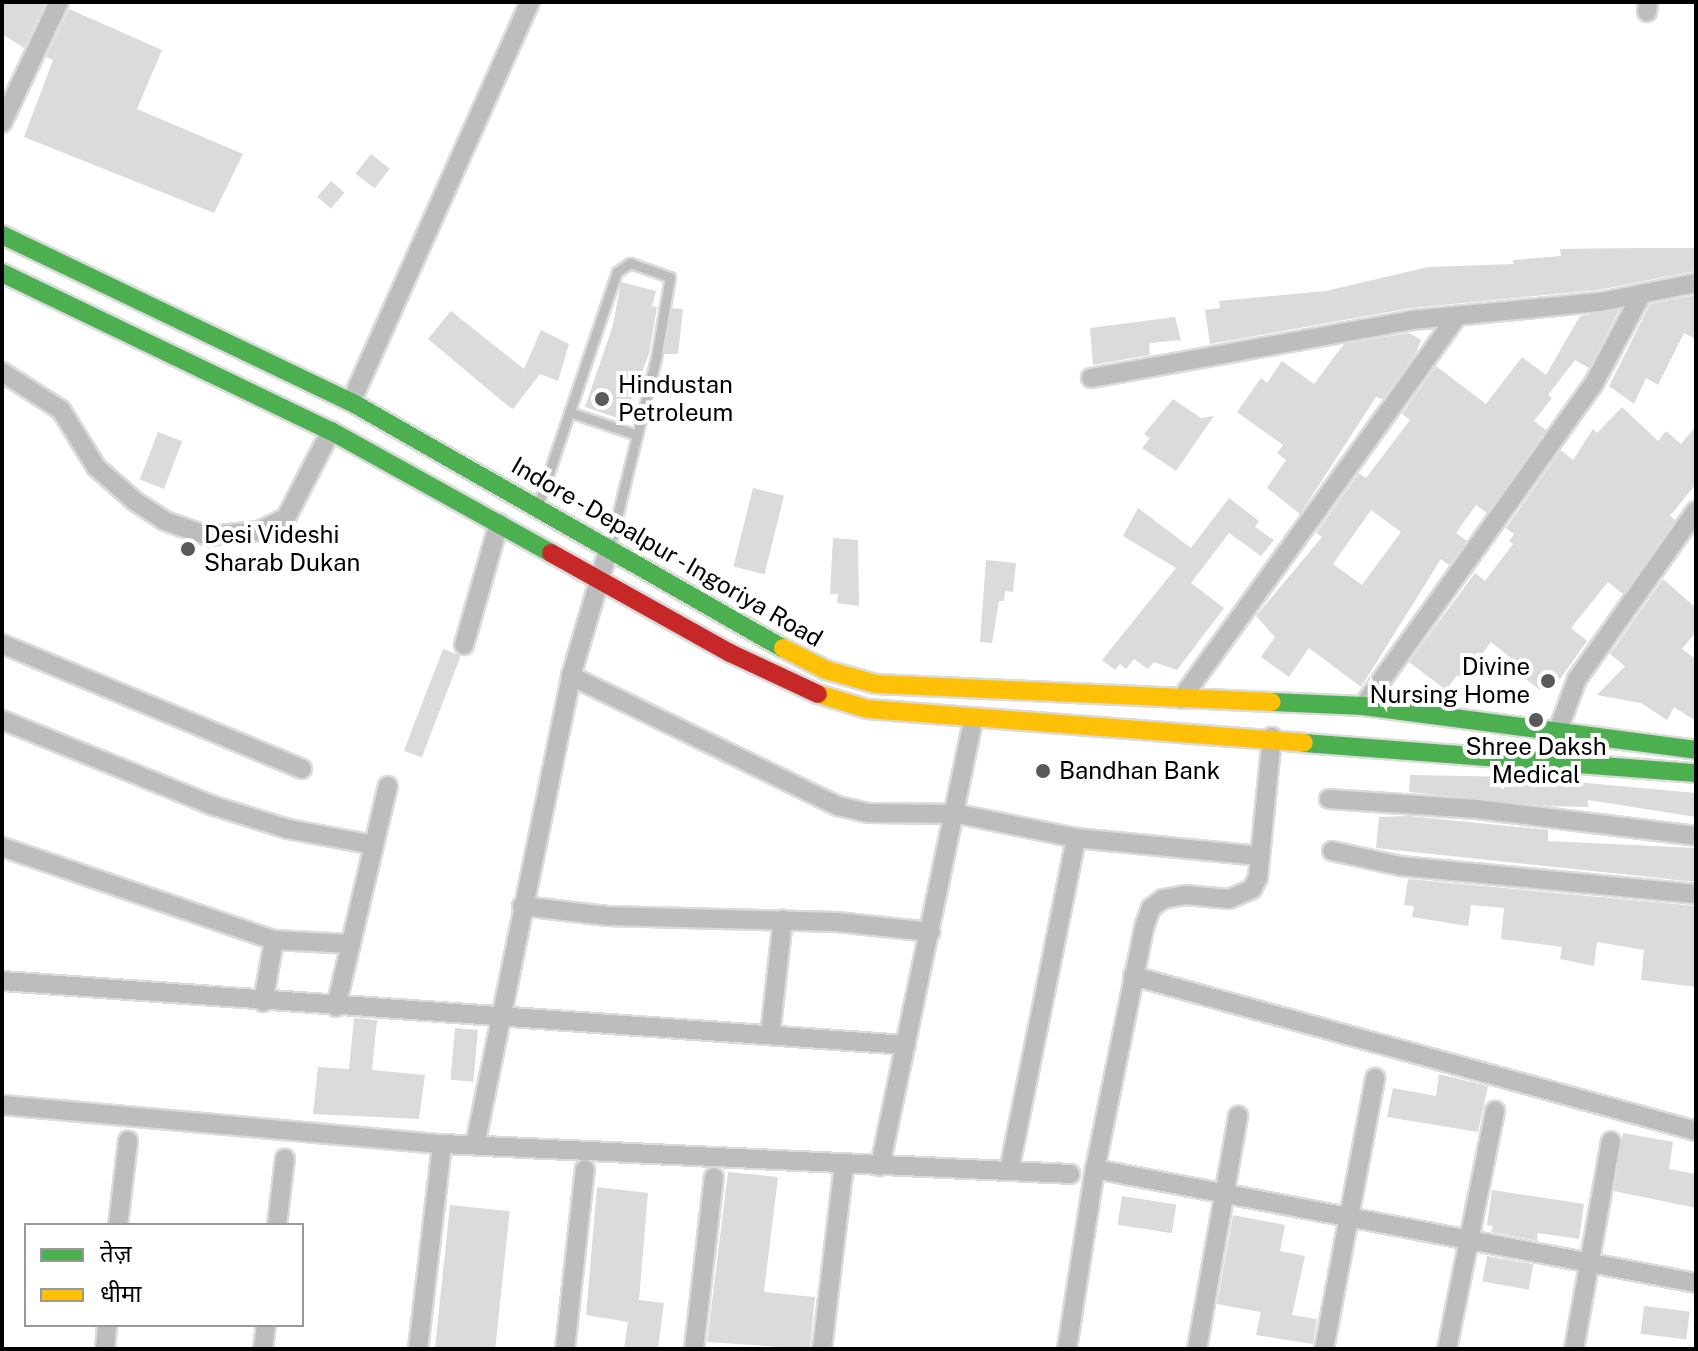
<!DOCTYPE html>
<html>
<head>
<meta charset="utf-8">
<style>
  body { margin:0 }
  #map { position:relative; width:1698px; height:1351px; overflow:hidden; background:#fff; font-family:"Public Sans","Noto Sans Devanagari",sans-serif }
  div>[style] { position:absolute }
  .building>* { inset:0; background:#dbdbdb; transform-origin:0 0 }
  .roads { filter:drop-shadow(2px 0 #dbdbdb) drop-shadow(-2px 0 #dbdbdb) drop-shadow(0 2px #dbdbdb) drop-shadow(0 -2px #dbdbdb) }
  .lane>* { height:9px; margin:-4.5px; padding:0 4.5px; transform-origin:4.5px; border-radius:4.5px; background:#bdbdbd }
  .street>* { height:18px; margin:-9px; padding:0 9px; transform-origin:9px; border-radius:9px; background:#bdbdbd }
  .fast>* { height:18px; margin:-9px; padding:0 9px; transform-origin:9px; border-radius:9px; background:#4caf50 }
  .slow>* { height:18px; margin:-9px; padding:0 9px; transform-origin:9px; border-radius:9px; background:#ffc107 }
  .jam>* { height:18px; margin:-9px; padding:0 9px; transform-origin:9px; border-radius:9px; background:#c62828 }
  .dots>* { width:22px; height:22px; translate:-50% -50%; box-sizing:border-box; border:4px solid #fff; border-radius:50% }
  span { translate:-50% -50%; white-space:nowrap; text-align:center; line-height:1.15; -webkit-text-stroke:8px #fff; paint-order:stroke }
  .poi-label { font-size:24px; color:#000 }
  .left { translate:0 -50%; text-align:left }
  .right { translate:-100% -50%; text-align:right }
  .street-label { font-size:24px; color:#000 }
  .frame { position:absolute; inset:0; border:4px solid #000; pointer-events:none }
  .legend { position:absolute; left:24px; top:1223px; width:280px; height:104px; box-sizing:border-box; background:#fff; border:2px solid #999; margin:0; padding:10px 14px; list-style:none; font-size:24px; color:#000 }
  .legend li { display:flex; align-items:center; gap:16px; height:40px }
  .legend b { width:40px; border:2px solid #999 }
</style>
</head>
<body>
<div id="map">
  <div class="building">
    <div style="clip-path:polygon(2px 2px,46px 2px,24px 48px,2px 34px)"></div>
    <div style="clip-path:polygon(69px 9px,162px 50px,137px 109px,243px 154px,214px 213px,24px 137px,53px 60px,46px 57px)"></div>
    <div style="left:371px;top:154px;width:24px;height:25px;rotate:38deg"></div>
    <div style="left:331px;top:181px;width:18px;height:21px;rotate:41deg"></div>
    <div style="clip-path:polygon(1635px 248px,1696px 248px,1696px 271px,1598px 290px,1411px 308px,1210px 344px,1205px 310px,1220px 308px,1219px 301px,1326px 291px,1428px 267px,1514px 264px,1513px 260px,1561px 256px,1560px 249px)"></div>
    <div style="clip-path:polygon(621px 282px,656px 291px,652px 306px,657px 307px,649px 354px,623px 420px,585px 407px,613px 325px)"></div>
    <div style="clip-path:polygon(1696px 295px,1696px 339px,1684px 333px,1658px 385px,1646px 378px,1634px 404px,1609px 386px,1650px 304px)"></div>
    <div style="clip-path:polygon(672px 308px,683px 309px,678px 354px,664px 354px)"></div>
    <div style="clip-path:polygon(evenodd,1619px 310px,1589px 368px,1575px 360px,1548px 395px,1552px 398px,1534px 421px,1546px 430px,1487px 513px,1476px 505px,1456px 533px,1467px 541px,1449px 565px,1441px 559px,1361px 687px,1309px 648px,1289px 677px,1261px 657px,1275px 637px,1256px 616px,1322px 537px,1316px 533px,1359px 473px,1366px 478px,1410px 420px,1402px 414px,1436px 366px,1486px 404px,1522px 357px,1546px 375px,1580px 316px,1619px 310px,1371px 510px,1401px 532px,1362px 585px,1333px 564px,1371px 510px)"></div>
    <div style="clip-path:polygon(451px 311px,524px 369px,541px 330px,569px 344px,558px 381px,540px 374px,513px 409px,508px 406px,428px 339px)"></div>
    <div style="clip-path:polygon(1175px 317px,1181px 340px,1149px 343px,1150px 355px,1093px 365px,1090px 328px)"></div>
    <div style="clip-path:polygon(1409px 333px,1421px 340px,1417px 351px,1383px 399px,1376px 397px,1300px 514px,1267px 488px,1286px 460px,1277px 453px,1283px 445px,1237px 412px,1261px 378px,1267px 383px,1282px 361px,1314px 384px,1344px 344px)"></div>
    <div style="clip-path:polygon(1173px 399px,1201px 418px,1214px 416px,1176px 471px,1142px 448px,1150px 438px,1144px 434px)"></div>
    <div style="clip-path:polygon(1622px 407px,1658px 441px,1666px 431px,1681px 444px,1696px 426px,1696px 484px,1670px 516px,1675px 520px,1623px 594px,1608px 582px,1571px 628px,1587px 641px,1552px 690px,1545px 684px,1540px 690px,1522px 676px,1526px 670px,1491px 642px,1463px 679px,1457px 675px,1446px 690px,1409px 662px,1475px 573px,1485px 581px,1513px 544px,1509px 541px,1514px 534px,1506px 528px,1561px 450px,1573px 460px,1593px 429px,1597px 433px)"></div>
    <div style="left:158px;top:432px;width:26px;height:51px;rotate:21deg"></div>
    <div style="left:753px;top:488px;width:32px;height:81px;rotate:14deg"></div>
    <div style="clip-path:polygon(1229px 498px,1259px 521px,1255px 527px,1274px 540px,1261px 556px,1229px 533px,1191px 583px,1224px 608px,1177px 670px,1154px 662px,1148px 669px,1134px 659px,1126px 669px,1120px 664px,1115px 670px,1102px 660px,1176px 568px,1123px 536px,1138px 508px,1191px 548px)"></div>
    <div style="clip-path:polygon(833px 538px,858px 540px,859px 606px,837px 603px,838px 594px,830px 594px)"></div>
    <div style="clip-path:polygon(986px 560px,1016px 563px,1013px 592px,1005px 591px,1004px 601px,999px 601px,992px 643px,980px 642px)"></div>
    <div style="clip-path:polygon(1663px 579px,1696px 608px,1696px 632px,1682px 649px,1696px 659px,1696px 721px,1674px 707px,1667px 720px,1641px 703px,1597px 695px,1625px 666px,1610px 654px)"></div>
    <div style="left:443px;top:649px;width:19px;height:109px;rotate:21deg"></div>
    <div style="clip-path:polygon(1410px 775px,1520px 777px,1696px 793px,1696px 817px,1588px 800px,1588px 807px,1549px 806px,1409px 792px)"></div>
    <div style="clip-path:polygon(1409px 816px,1548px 830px,1548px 841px,1696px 848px,1696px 882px,1376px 848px,1379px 817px)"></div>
    <div style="clip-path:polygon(1408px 879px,1696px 906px,1696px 987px,1641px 980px,1644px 950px,1597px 942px,1594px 966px,1560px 959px,1562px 947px,1501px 939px,1504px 908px,1471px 905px,1468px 926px,1412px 917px,1414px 906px,1404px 905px)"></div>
    <div style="clip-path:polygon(354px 1018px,377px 1020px,372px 1070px,425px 1075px,419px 1119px,313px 1114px,318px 1067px,349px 1069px)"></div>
    <div style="left:455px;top:1028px;width:23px;height:52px;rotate:5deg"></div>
    <div style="clip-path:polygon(1439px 1074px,1488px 1086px,1478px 1132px,1387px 1117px,1393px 1088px,1436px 1096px)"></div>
    <div style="clip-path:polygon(1623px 1133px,1673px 1142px,1669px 1169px,1696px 1174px,1696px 1208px,1614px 1191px)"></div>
    <div style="clip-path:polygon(728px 1172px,778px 1177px,764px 1292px,815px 1297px,810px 1349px,707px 1342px)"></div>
    <div style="clip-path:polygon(597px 1187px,648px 1193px,639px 1300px,664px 1303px,658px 1349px,624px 1349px,628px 1322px,586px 1315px)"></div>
    <div style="clip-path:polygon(1492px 1190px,1584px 1204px,1579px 1239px,1538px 1233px,1537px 1241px,1491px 1232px,1493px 1226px,1487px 1225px)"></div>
    <div style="left:1122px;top:1196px;width:55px;height:29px;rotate:9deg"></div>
    <div style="left:450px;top:1205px;width:60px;height:145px;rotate:6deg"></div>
    <div style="clip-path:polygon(1233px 1215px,1285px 1225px,1280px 1251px,1305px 1256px,1292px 1315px,1317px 1319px,1313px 1344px,1256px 1335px,1261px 1312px,1217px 1304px)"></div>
    <div style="left:1487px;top:1256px;width:47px;height:26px;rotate:10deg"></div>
    <div style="left:1644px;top:1306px;width:46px;height:28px;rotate:7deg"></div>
  </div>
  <div class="roads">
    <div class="lane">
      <div style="left:569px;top:412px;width:72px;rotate:18.7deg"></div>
      <div style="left:539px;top:502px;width:243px;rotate:-71.3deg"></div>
      <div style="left:617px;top:272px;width:16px;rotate:-35deg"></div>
      <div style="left:630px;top:263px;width:42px;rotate:19.3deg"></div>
      <div style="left:670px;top:277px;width:82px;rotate:99.8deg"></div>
      <div style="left:656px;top:358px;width:188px;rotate:103.8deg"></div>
    </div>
    <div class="street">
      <div style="left:1647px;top:12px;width:10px;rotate:-84deg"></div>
      <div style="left:2px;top:123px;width:134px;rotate:-64.8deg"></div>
      <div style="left:2px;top:372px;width:70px;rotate:32.8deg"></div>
      <div style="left:61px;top:410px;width:67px;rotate:58.4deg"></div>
      <div style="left:96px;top:467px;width:53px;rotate:41.2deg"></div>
      <div style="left:136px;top:502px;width:35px;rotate:33deg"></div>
      <div style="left:165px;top:521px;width:46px;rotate:19.2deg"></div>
      <div style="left:208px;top:536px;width:51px;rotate:-5.6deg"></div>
      <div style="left:259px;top:531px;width:30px;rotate:-26deg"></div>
      <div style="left:286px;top:518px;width:98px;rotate:-62.7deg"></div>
      <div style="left:1091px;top:378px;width:326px;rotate:-10.2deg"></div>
      <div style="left:1412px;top:320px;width:189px;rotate:-5.5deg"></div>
      <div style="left:1600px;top:302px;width:98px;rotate:-11.2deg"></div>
      <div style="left:351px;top:402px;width:438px;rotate:-65.9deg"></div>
      <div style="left:2px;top:644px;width:325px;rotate:22.6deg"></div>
      <div style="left:464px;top:645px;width:127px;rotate:-74deg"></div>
      <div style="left:571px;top:676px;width:297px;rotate:26deg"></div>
      <div style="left:838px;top:806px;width:31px;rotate:13deg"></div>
      <div style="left:868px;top:813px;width:90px;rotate:0.6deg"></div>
      <div style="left:958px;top:814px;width:120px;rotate:11.5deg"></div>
      <div style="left:1076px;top:838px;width:185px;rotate:5.6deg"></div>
      <div style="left:1181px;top:699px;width:471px;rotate:-54.2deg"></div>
      <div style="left:1363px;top:706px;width:395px;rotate:-54.4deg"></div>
      <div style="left:1593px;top:385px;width:102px;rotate:-61.9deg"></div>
      <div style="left:2px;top:720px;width:226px;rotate:22.1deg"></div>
      <div style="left:211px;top:805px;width:81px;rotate:17.3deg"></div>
      <div style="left:288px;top:829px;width:87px;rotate:10.5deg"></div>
      <div style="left:1557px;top:733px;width:58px;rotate:-69.7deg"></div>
      <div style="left:1577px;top:679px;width:206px;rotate:-54.7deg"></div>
      <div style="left:1329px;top:799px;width:148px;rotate:3.9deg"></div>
      <div style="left:1477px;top:809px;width:221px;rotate:7deg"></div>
      <div style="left:2px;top:847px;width:287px;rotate:18.9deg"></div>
      <div style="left:274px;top:940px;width:77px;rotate:3deg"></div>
      <div style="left:1332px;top:851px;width:70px;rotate:12.4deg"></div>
      <div style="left:1400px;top:866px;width:297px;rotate:5.4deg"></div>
      <div style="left:522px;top:906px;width:86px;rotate:6.7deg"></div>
      <div style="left:607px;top:916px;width:230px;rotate:1.5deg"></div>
      <div style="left:837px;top:922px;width:94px;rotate:6.1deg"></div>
      <div style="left:1133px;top:976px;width:584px;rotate:15.39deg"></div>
      <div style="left:2px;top:981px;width:906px;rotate:4.05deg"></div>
      <div style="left:263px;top:1002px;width:63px;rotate:-79.9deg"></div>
      <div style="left:336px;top:1007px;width:227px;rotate:-76.8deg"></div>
      <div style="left:770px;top:1035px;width:116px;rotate:-83.6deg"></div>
      <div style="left:2px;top:1105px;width:442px;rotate:5.1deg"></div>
      <div style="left:442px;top:1144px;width:629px;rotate:2.73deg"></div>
      <div style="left:475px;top:1145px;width:479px;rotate:-78.4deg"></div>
      <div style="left:571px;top:676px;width:134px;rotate:-73.5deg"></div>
      <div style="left:880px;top:1166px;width:458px;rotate:-78.2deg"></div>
      <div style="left:1095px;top:1169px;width:612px;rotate:10.74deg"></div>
      <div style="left:1009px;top:1171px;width:340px;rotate:-78.6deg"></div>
      <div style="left:118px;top:1225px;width:85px;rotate:-83.2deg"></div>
      <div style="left:277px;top:1225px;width:67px;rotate:-83.2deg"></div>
      <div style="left:105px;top:1349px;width:24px;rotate:-85deg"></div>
      <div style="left:263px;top:1349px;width:24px;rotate:-83deg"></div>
      <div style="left:418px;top:1349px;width:206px;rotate:-83.3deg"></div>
      <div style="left:565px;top:1349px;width:181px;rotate:-83.7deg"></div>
      <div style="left:694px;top:1349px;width:173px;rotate:-83.4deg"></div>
      <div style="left:822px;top:1349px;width:186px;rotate:-83.2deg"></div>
      <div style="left:1067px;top:1349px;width:182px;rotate:-81.2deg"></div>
      <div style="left:1095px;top:1169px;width:246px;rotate:-78.5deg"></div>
      <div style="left:1144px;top:928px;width:21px;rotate:-71deg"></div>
      <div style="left:1151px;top:908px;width:15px;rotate:-37deg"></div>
      <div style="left:1163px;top:899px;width:22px;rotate:-10deg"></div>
      <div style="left:1185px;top:895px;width:44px;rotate:5.2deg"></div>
      <div style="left:1229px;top:899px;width:25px;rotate:-23deg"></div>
      <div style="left:1252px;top:889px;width:13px;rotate:-63deg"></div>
      <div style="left:1258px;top:877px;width:141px;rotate:-84.3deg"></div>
      <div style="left:1197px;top:1349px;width:237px;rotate:-80deg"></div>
      <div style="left:1324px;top:1349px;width:276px;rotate:-79.3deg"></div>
      <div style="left:1447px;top:1349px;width:243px;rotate:-78.6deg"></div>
      <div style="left:1574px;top:1349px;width:211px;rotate:-79.9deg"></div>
    </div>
    <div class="fast">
      <div style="left:2px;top:235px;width:387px;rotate:25.6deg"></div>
      <div style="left:351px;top:402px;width:497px;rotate:29.7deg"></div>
      <div style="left:2px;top:273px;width:365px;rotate:25.7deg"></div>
      <div style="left:331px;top:431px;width:252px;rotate:29deg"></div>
      <div style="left:1272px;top:702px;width:91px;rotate:2.5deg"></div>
      <div style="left:1363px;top:706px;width:336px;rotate:7.5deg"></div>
      <div style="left:1304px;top:743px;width:393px;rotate:4.4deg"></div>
    </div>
    <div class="slow">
      <div style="left:783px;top:648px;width:48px;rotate:27.1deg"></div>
      <div style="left:826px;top:670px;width:52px;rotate:15.6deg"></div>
      <div style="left:876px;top:684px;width:396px;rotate:2.6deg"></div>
      <div style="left:818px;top:694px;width:51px;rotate:17deg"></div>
      <div style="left:867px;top:709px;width:438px;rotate:4.4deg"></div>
    </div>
    <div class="jam">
      <div style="left:551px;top:553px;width:205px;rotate:29.2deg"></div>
      <div style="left:730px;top:653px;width:97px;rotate:25deg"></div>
    </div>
  </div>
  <div class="dots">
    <div style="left:602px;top:399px;background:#595959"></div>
    <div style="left:188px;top:549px;background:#595959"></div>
    <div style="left:1548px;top:681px;background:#595959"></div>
    <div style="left:1536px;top:720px;background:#595959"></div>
    <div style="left:1043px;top:771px;background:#595959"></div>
  </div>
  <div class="poi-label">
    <span class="left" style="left:618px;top:399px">Hindustan<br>Petroleum</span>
    <span class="left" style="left:204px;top:549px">Desi Videshi<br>Sharab Dukan</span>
    <span class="right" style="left:1530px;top:681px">Divine<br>Nursing Home</span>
    <span style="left:1536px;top:761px">Shree Daksh<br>Medical</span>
    <span class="left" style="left:1059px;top:771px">Bandhan Bank</span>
  </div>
  <div class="street-label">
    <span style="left:667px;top:552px;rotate:30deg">Indore - Depalpur - Ingoriya Road</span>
  </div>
  <div class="frame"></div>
  <ul class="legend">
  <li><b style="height:10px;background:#4caf50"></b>तेज़</li>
  <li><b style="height:10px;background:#ffc107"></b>धीमा</li>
  </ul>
</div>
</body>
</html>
